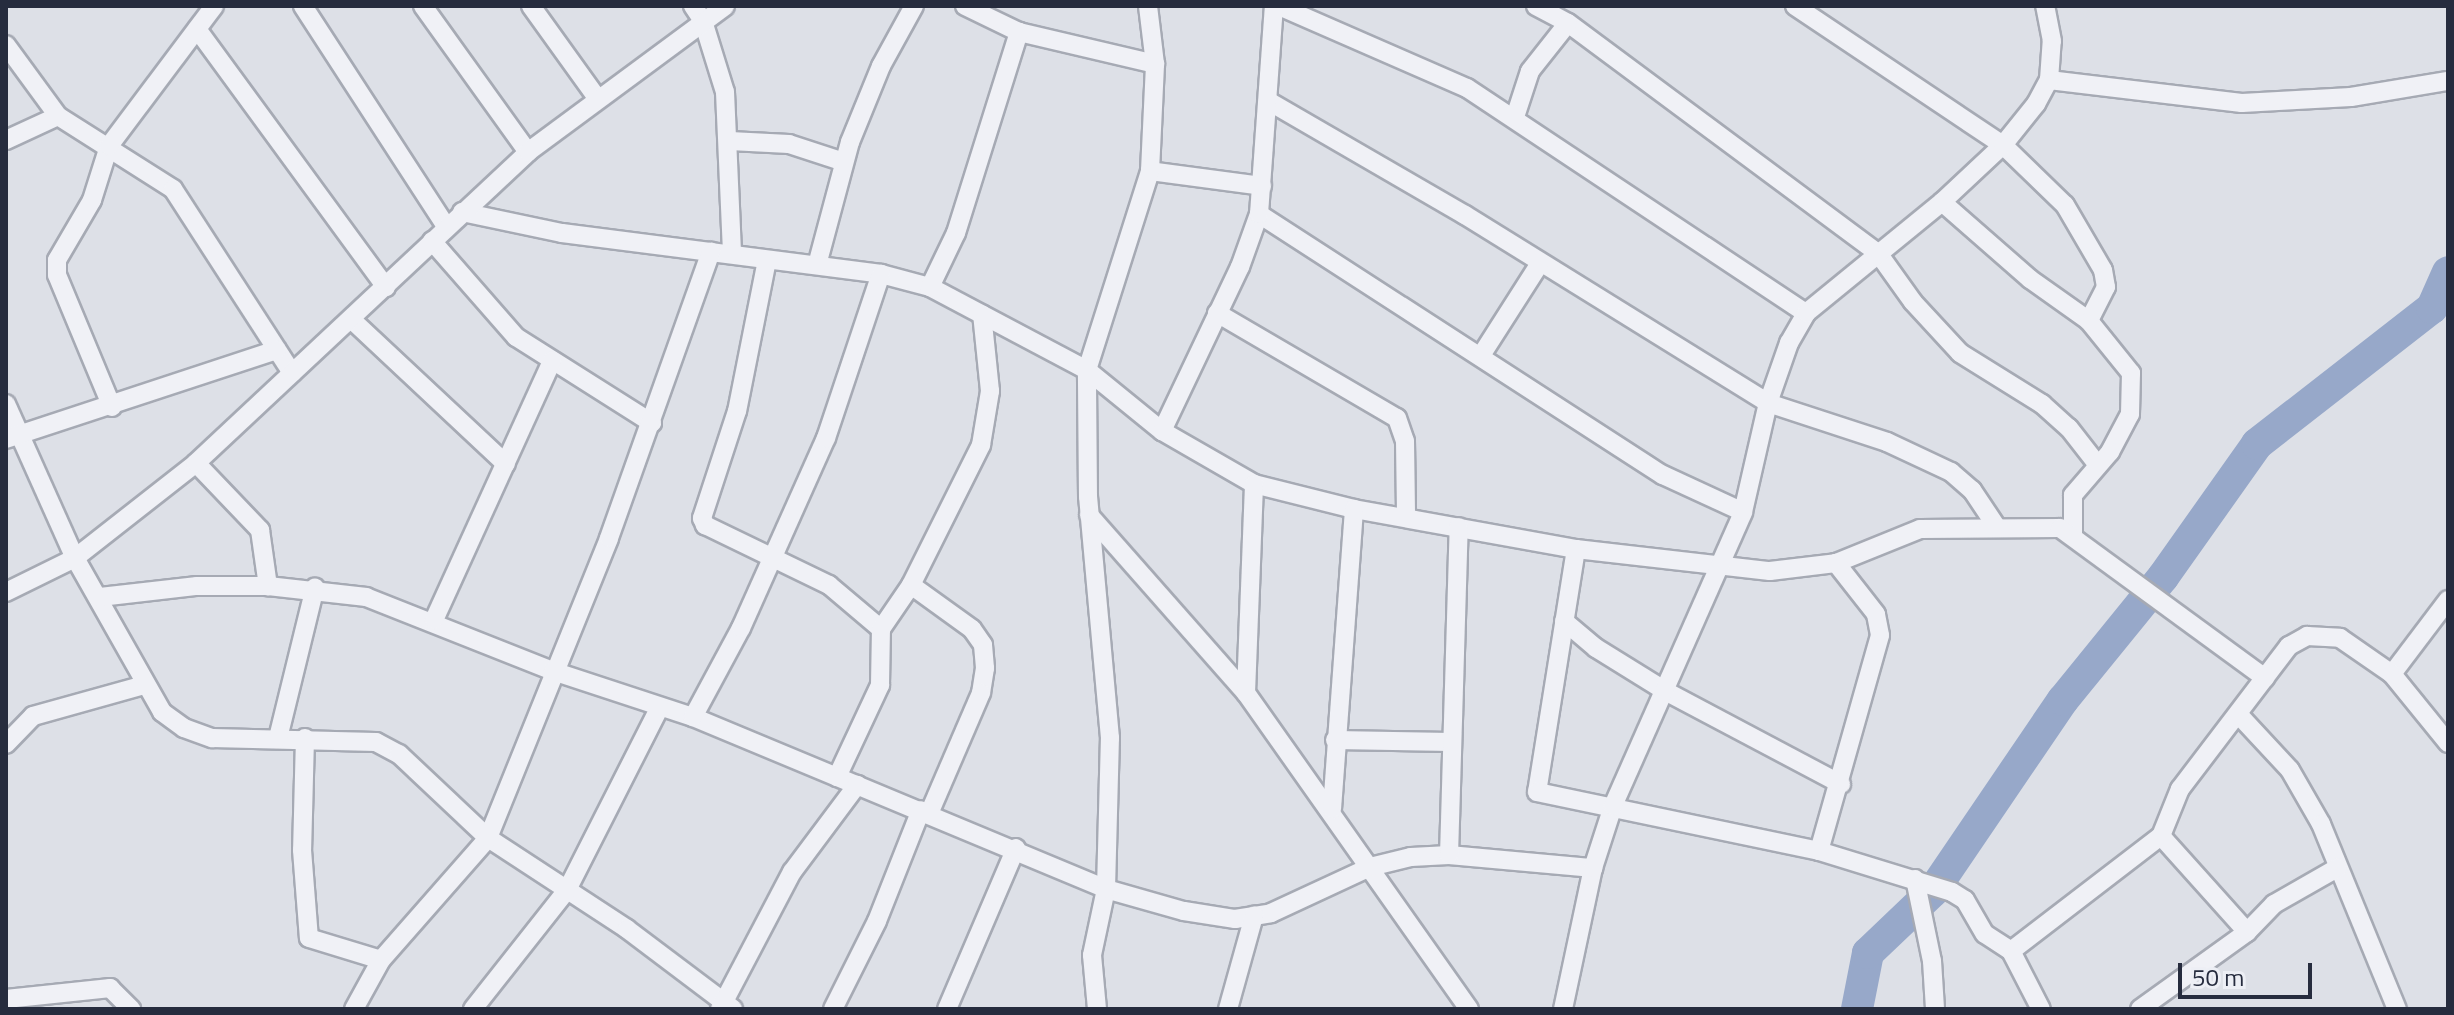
<!DOCTYPE html>
<html>
<head>
<meta charset="utf-8">
<style>
  body { margin:0 }
  #map { position:relative; width:2454px; height:1015px; overflow:hidden; background:#dde0e7; font-family:"Titillium Web",sans-serif }
  div>[style] { position:absolute }
  .river>* { height:32px; margin:-16px; padding:0 16px; transform-origin:16px; border-radius:16px; background:#97a8c9 }
  .roads { filter:drop-shadow(2px 0 #a6aab4) drop-shadow(-2px 0 #a6aab4) drop-shadow(0 2px #a6aab4) drop-shadow(0 -2px #a6aab4) }
  .minor>* { height:18px; margin:-9px; padding:0 9px; transform-origin:9px; border-radius:9px; background:#f0f1f6 }
  span { translate:-50% -50%; white-space:nowrap; text-align:center; line-height:1.15; -webkit-text-stroke:8px #edeff5; paint-order:stroke }
  .frame { position:absolute; inset:0; border:8px solid #262c3e; pointer-events:none }
  .scale { position:absolute; left:2178px; top:963px; width:134px; height:36px; box-sizing:border-box; border:4px solid #262c3e; border-top:0; padding-left:10px; font-size:24px; line-height:28px; white-space:nowrap; color:#262c3e; -webkit-text-stroke:6px #edeff5; paint-order:stroke }
</style>
</head>
<body>
<div id="map">
  <div class="river">
    <div style="left:1857px;top:1009px;width:57px;rotate:-78.9deg"></div>
    <div style="left:1868px;top:953px;width:90px;rotate:-43.6deg"></div>
    <div style="left:1933px;top:891px;width:231px;rotate:-55.8deg"></div>
    <div style="left:2063px;top:700px;width:159px;rotate:-50.9deg"></div>
    <div style="left:2163px;top:577px;width:163px;rotate:-54.7deg"></div>
    <div style="left:2257px;top:444px;width:222px;rotate:-37.9deg"></div>
    <div style="left:2432px;top:308px;width:39px;rotate:-66deg"></div>
  </div>
  <div class="roads">
    <div class="minor">
      <div style="left:303px;top:6px;width:262px;rotate:57deg"></div>
      <div style="left:423px;top:6px;width:180px;rotate:54.3deg"></div>
      <div style="left:531px;top:6px;width:113px;rotate:54.3deg"></div>
      <div style="left:693px;top:6px;width:18px;rotate:56deg"></div>
      <div style="left:703px;top:21px;width:74px;rotate:72.8deg"></div>
      <div style="left:725px;top:92px;width:162px;rotate:87.5deg"></div>
      <div style="left:965px;top:6px;width:60px;rotate:25.7deg"></div>
      <div style="left:1019px;top:32px;width:140px;rotate:13.2deg"></div>
      <div style="left:1279px;top:6px;width:205px;rotate:23.6deg"></div>
      <div style="left:1467px;top:88px;width:407px;rotate:33.6deg"></div>
      <div style="left:1536px;top:6px;width:36px;rotate:28deg"></div>
      <div style="left:1568px;top:23px;width:386px;rotate:36.6deg"></div>
      <div style="left:1878px;top:253px;width:60px;rotate:54.5deg"></div>
      <div style="left:1913px;top:302px;width:69px;rotate:47.3deg"></div>
      <div style="left:1960px;top:353px;width:97px;rotate:31.9deg"></div>
      <div style="left:2042px;top:404px;width:36px;rotate:42deg"></div>
      <div style="left:2069px;top:428px;width:46px;rotate:52.1deg"></div>
      <div style="left:1795px;top:6px;width:250px;rotate:33.8deg"></div>
      <div style="left:2003px;top:145px;width:86px;rotate:44.1deg"></div>
      <div style="left:2065px;top:205px;width:75px;rotate:59.7deg"></div>
      <div style="left:2103px;top:270px;width:17px;rotate:80deg"></div>
      <div style="left:2106px;top:287px;width:38px;rotate:117deg"></div>
      <div style="left:197px;top:29px;width:320px;rotate:53.8deg"></div>
      <div style="left:6px;top:45px;width:88px;rotate:53.8deg"></div>
      <div style="left:58px;top:116px;width:136px;rotate:32.4deg"></div>
      <div style="left:173px;top:189px;width:219px;rotate:57.1deg"></div>
      <div style="left:2049px;top:80px;width:194px;rotate:6.8deg"></div>
      <div style="left:2242px;top:103px;width:109px;rotate:-3.2deg"></div>
      <div style="left:2351px;top:97px;width:98px;rotate:-9.4deg"></div>
      <div style="left:1270px;top:102px;width:225px;rotate:30.1deg"></div>
      <div style="left:1465px;top:215px;width:357px;rotate:31.8deg"></div>
      <div style="left:1768px;top:403px;width:125px;rotate:18.1deg"></div>
      <div style="left:1887px;top:442px;width:71px;rotate:25.1deg"></div>
      <div style="left:1951px;top:472px;width:28px;rotate:41deg"></div>
      <div style="left:1972px;top:490px;width:43px;rotate:56.3deg"></div>
      <div style="left:1515px;top:117px;width:48px;rotate:-71.9deg"></div>
      <div style="left:1530px;top:71px;width:61px;rotate:-51.6deg"></div>
      <div style="left:6px;top:140px;width:57px;rotate:-24.8deg"></div>
      <div style="left:730px;top:141px;width:59px;rotate:2.9deg"></div>
      <div style="left:789px;top:144px;width:58px;rotate:18.1deg"></div>
      <div style="left:1150px;top:171px;width:113px;rotate:7.6deg"></div>
      <div style="left:1942px;top:202px;width:117px;rotate:41.2deg"></div>
      <div style="left:2030px;top:279px;width:72px;rotate:35.4deg"></div>
      <div style="left:2089px;top:321px;width:67px;rotate:51.1deg"></div>
      <div style="left:2131px;top:373px;width:41px;rotate:91.4deg"></div>
      <div style="left:2130px;top:414px;width:43px;rotate:117.8deg"></div>
      <div style="left:2110px;top:452px;width:57px;rotate:130.7deg"></div>
      <div style="left:2073px;top:495px;width:40px;rotate:90deg"></div>
      <div style="left:462px;top:212px;width:102px;rotate:11.9deg"></div>
      <div style="left:562px;top:233px;width:322px;rotate:7.3deg"></div>
      <div style="left:881px;top:274px;width:51px;rotate:14.9deg"></div>
      <div style="left:930px;top:287px;width:178px;rotate:27.9deg"></div>
      <div style="left:1087px;top:370px;width:97px;rotate:39.1deg"></div>
      <div style="left:1162px;top:431px;width:106px;rotate:29.9deg"></div>
      <div style="left:1254px;top:484px;width:103px;rotate:14deg"></div>
      <div style="left:1354px;top:509px;width:226px;rotate:10.2deg"></div>
      <div style="left:1576px;top:549px;width:195px;rotate:6.5deg"></div>
      <div style="left:1770px;top:571px;width:66px;rotate:-6.9deg"></div>
      <div style="left:1836px;top:563px;width:91px;rotate:-22deg"></div>
      <div style="left:1920px;top:529px;width:140px;rotate:-0.4deg"></div>
      <div style="left:2060px;top:528px;width:254px;rotate:36.2deg"></div>
      <div style="left:1259px;top:214px;width:481px;rotate:32.9deg"></div>
      <div style="left:1663px;top:475px;width:88px;rotate:24.8deg"></div>
      <div style="left:432px;top:241px;width:128px;rotate:48.8deg"></div>
      <div style="left:516px;top:337px;width:161px;rotate:32.3deg"></div>
      <div style="left:767px;top:260px;width:154px;rotate:101.2deg"></div>
      <div style="left:737px;top:411px;width:113px;rotate:108.1deg"></div>
      <div style="left:702px;top:518px;width:8px;rotate:67deg"></div>
      <div style="left:705px;top:525px;width:138px;rotate:25.8deg"></div>
      <div style="left:829px;top:585px;width:68px;rotate:40.2deg"></div>
      <div style="left:817px;top:265px;width:127px;rotate:-75deg"></div>
      <div style="left:850px;top:142px;width:82px;rotate:-67.8deg"></div>
      <div style="left:881px;top:66px;width:68px;rotate:-61.2deg"></div>
      <div style="left:930px;top:287px;width:60px;rotate:-64.3deg"></div>
      <div style="left:956px;top:233px;width:211px;rotate:-72.6deg"></div>
      <div style="left:1217px;top:313px;width:208px;rotate:30.3deg"></div>
      <div style="left:1397px;top:418px;width:24px;rotate:71deg"></div>
      <div style="left:1405px;top:441px;width:76px;rotate:89.2deg"></div>
      <div style="left:351px;top:319px;width:212px;rotate:43.1deg"></div>
      <div style="left:1482px;top:354px;width:106px;rotate:-57.4deg"></div>
      <div style="left:6px;top:404px;width:169px;rotate:65.9deg"></div>
      <div style="left:75px;top:558px;width:177px;rotate:60.5deg"></div>
      <div style="left:162px;top:712px;width:27px;rotate:36deg"></div>
      <div style="left:184px;top:728px;width:30px;rotate:20deg"></div>
      <div style="left:212px;top:738px;width:164px;rotate:1.4deg"></div>
      <div style="left:376px;top:742px;width:26px;rotate:28deg"></div>
      <div style="left:399px;top:754px;width:122px;rotate:43.3deg"></div>
      <div style="left:488px;top:838px;width:166px;rotate:33.2deg"></div>
      <div style="left:627px;top:929px;width:133px;rotate:37deg"></div>
      <div style="left:112px;top:407px;width:143px;rotate:-112.6deg"></div>
      <div style="left:57px;top:275px;width:15px;rotate:-90deg"></div>
      <div style="left:57px;top:260px;width:69px;rotate:-59.7deg"></div>
      <div style="left:92px;top:200px;width:57px;rotate:-72.5deg"></div>
      <div style="left:109px;top:146px;width:175px;rotate:-53.1deg"></div>
      <div style="left:1162px;top:431px;width:182px;rotate:-64.6deg"></div>
      <div style="left:1240px;top:267px;width:56px;rotate:-70.3deg"></div>
      <div style="left:1259px;top:214px;width:209px;rotate:-85.9deg"></div>
      <div style="left:6px;top:439px;width:285px;rotate:-18.2deg"></div>
      <div style="left:196px;top:463px;width:93px;rotate:46.3deg"></div>
      <div style="left:260px;top:530px;width:57px;rotate:81.9deg"></div>
      <div style="left:1089px;top:515px;width:237px;rotate:48.6deg"></div>
      <div style="left:1246px;top:693px;width:387px;rotate:54.8deg"></div>
      <div style="left:1576px;top:549px;width:246px;rotate:99.1deg"></div>
      <div style="left:1537px;top:792px;width:288px;rotate:11.8deg"></div>
      <div style="left:1819px;top:851px;width:139px;rotate:17.1deg"></div>
      <div style="left:1952px;top:892px;width:15px;rotate:32deg"></div>
      <div style="left:1965px;top:900px;width:39px;rotate:60deg"></div>
      <div style="left:1985px;top:934px;width:31px;rotate:33deg"></div>
      <div style="left:2011px;top:951px;width:65px;rotate:62.7deg"></div>
      <div style="left:911px;top:585px;width:75px;rotate:35.8deg"></div>
      <div style="left:972px;top:629px;width:19px;rotate:55deg"></div>
      <div style="left:983px;top:645px;width:23px;rotate:85deg"></div>
      <div style="left:985px;top:668px;width:25px;rotate:99deg"></div>
      <div style="left:981px;top:693px;width:132px;rotate:113.3deg"></div>
      <div style="left:6px;top:592px;width:77px;rotate:-26.2deg"></div>
      <div style="left:75px;top:558px;width:154px;rotate:-38.1deg"></div>
      <div style="left:196px;top:463px;width:455px;rotate:-43.1deg"></div>
      <div style="left:528px;top:152px;width:245px;rotate:-36.5deg"></div>
      <div style="left:100px;top:597px;width:98px;rotate:-6.5deg"></div>
      <div style="left:197px;top:586px;width:71px"></div>
      <div style="left:268px;top:586px;width:99px;rotate:6.4deg"></div>
      <div style="left:366px;top:597px;width:201px;rotate:21.6deg"></div>
      <div style="left:553px;top:671px;width:147px;rotate:18.2deg"></div>
      <div style="left:693px;top:717px;width:447px;rotate:22.6deg"></div>
      <div style="left:1106px;top:889px;width:81px;rotate:15.8deg"></div>
      <div style="left:1184px;top:911px;width:52px;rotate:8.9deg"></div>
      <div style="left:1235px;top:919px;width:36px;rotate:-9deg"></div>
      <div style="left:1271px;top:913px;width:109px;rotate:-24.9deg"></div>
      <div style="left:1370px;top:867px;width:42px;rotate:-13.7deg"></div>
      <div style="left:1411px;top:857px;width:38px;rotate:-3deg"></div>
      <div style="left:1449px;top:855px;width:145px;rotate:5.2deg"></div>
      <div style="left:434px;top:620px;width:285px;rotate:-65.5deg"></div>
      <div style="left:1564px;top:621px;width:42px;rotate:40.2deg"></div>
      <div style="left:1596px;top:648px;width:84px;rotate:31.8deg"></div>
      <div style="left:1667px;top:692px;width:197px;rotate:27.9deg"></div>
      <div style="left:2392px;top:674px;width:93px;rotate:-52.9deg"></div>
      <div style="left:1246px;top:693px;width:209px;rotate:-87.8deg"></div>
      <div style="left:2238px;top:714px;width:76px;rotate:47.1deg"></div>
      <div style="left:2290px;top:770px;width:62px;rotate:60.1deg"></div>
      <div style="left:2321px;top:824px;width:200px;rotate:67.7deg"></div>
      <div style="left:693px;top:717px;width:101px;rotate:-61.7deg"></div>
      <div style="left:741px;top:628px;width:208px;rotate:-65.9deg"></div>
      <div style="left:826px;top:438px;width:173px;rotate:-71.5deg"></div>
      <div style="left:278px;top:738px;width:155px;rotate:-76.2deg"></div>
      <div style="left:305px;top:738px;width:112px;rotate:91.5deg"></div>
      <div style="left:302px;top:850px;width:88px;rotate:85.5deg"></div>
      <div style="left:309px;top:938px;width:75px;rotate:17deg"></div>
      <div style="left:1335px;top:740px;width:116px;rotate:1deg"></div>
      <div style="left:6px;top:744px;width:39px;rotate:-46deg"></div>
      <div style="left:33px;top:716px;width:115px;rotate:-15.6deg"></div>
      <div style="left:837px;top:777px;width:102px;rotate:-64.9deg"></div>
      <div style="left:880px;top:685px;width:56px;rotate:-89deg"></div>
      <div style="left:881px;top:629px;width:53px;rotate:-55.7deg"></div>
      <div style="left:911px;top:585px;width:157px;rotate:-63.4deg"></div>
      <div style="left:981px;top:445px;width:55px;rotate:-80.5deg"></div>
      <div style="left:990px;top:391px;width:77px;rotate:-95.9deg"></div>
      <div style="left:1332px;top:809px;width:301px;rotate:-85.8deg"></div>
      <div style="left:2161px;top:836px;width:129px;rotate:48.1deg"></div>
      <div style="left:1819px;top:851px;width:224px;rotate:-74.2deg"></div>
      <div style="left:1880px;top:635px;width:21px;rotate:-101deg"></div>
      <div style="left:1876px;top:614px;width:65px;rotate:-128.1deg"></div>
      <div style="left:1449px;top:855px;width:328px;rotate:-88.3deg"></div>
      <div style="left:1915px;top:879px;width:84px;rotate:78.3deg"></div>
      <div style="left:1932px;top:961px;width:48px;rotate:86.4deg"></div>
      <div style="left:2011px;top:951px;width:189px;rotate:-37.5deg"></div>
      <div style="left:2161px;top:836px;width:51px;rotate:-68deg"></div>
      <div style="left:2180px;top:789px;width:180px;rotate:-52.7deg"></div>
      <div style="left:2289px;top:646px;width:21px;rotate:-29deg"></div>
      <div style="left:2307px;top:636px;width:33px;rotate:3deg"></div>
      <div style="left:2340px;top:638px;width:63px;rotate:34.7deg"></div>
      <div style="left:2392px;top:674px;width:89px;rotate:50.9deg"></div>
      <div style="left:6px;top:999px;width:105px;rotate:-6deg"></div>
      <div style="left:110px;top:988px;width:30px;rotate:45deg"></div>
      <div style="left:354px;top:1009px;width:56px;rotate:-61.1deg"></div>
      <div style="left:381px;top:960px;width:162px;rotate:-48.7deg"></div>
      <div style="left:488px;top:838px;width:323px;rotate:-68deg"></div>
      <div style="left:609px;top:538px;width:304px;rotate:-70.4deg"></div>
      <div style="left:473px;top:1009px;width:152px;rotate:-51.7deg"></div>
      <div style="left:567px;top:890px;width:205px;rotate:-63.1deg"></div>
      <div style="left:720px;top:1009px;width:155px;rotate:-62.3deg"></div>
      <div style="left:792px;top:872px;width:109px;rotate:-53.2deg"></div>
      <div style="left:833px;top:1009px;width:98px;rotate:-63.4deg"></div>
      <div style="left:877px;top:921px;width:119px;rotate:-68.4deg"></div>
      <div style="left:947px;top:1009px;width:175px;rotate:-66.8deg"></div>
      <div style="left:1097px;top:1009px;width:54px;rotate:-95.3deg"></div>
      <div style="left:1092px;top:955px;width:67px;rotate:-78deg"></div>
      <div style="left:1106px;top:889px;width:151px;rotate:-88.5deg"></div>
      <div style="left:1110px;top:738px;width:242px;rotate:-95.2deg"></div>
      <div style="left:1088px;top:497px;width:127px;rotate:-90.5deg"></div>
      <div style="left:1087px;top:370px;width:209px;rotate:-72.4deg"></div>
      <div style="left:1150px;top:171px;width:107px;rotate:-87.3deg"></div>
      <div style="left:1155px;top:64px;width:58px;rotate:-96.9deg"></div>
      <div style="left:1228px;top:1009px;width:97px;rotate:-74.4deg"></div>
      <div style="left:1563px;top:1009px;width:144px;rotate:-78deg"></div>
      <div style="left:1593px;top:868px;width:65px;rotate:-72.1deg"></div>
      <div style="left:1613px;top:806px;width:321px;rotate:-66.1deg"></div>
      <div style="left:1743px;top:512px;width:112px;rotate:-77.1deg"></div>
      <div style="left:1768px;top:403px;width:64px;rotate:-70.7deg"></div>
      <div style="left:1789px;top:343px;width:34px;rotate:-60deg"></div>
      <div style="left:1806px;top:313px;width:176px;rotate:-39.2deg"></div>
      <div style="left:1942px;top:202px;width:83px;rotate:-43.1deg"></div>
      <div style="left:2003px;top:145px;width:53px;rotate:-51.2deg"></div>
      <div style="left:2036px;top:104px;width:27px;rotate:-62deg"></div>
      <div style="left:2049px;top:80px;width:39px;rotate:-86deg"></div>
      <div style="left:2052px;top:41px;width:36px;rotate:-101deg"></div>
      <div style="left:2140px;top:1009px;width:132px;rotate:-35.7deg"></div>
      <div style="left:2247px;top:932px;width:39px;rotate:-46deg"></div>
      <div style="left:2274px;top:904px;width:73px;rotate:-29.7deg"></div>
    </div>
  </div>
  <div class="frame"></div>
  <div class="scale">50 m</div>
</div>
</body>
</html>
